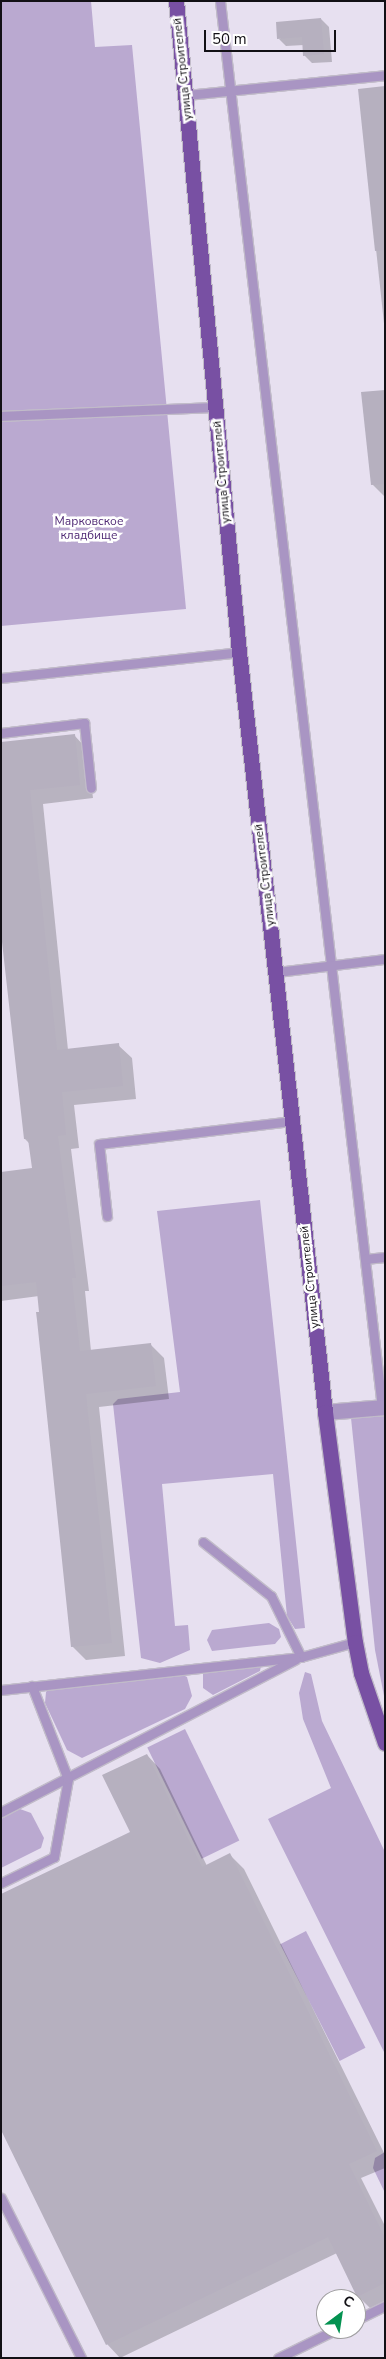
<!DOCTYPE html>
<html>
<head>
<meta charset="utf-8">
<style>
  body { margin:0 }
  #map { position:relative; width:386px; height:2359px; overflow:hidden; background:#e7e0f0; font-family:"Nunito Sans",sans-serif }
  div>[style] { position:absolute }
  .green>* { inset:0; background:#baa9d0; transform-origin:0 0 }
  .shadow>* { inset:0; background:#0003 }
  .building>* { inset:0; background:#b6b0bf }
  .roads { filter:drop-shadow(1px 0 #c1bbc9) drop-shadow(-1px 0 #c1bbc9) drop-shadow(0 1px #c1bbc9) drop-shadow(0 -1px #c1bbc9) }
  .lane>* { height:9px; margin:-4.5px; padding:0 4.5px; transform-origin:4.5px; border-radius:4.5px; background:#a995c3 }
  .street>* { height:15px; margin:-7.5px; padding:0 7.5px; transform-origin:7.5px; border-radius:7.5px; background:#a995c3 }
  .primary>* { height:15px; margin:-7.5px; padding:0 7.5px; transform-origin:7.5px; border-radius:7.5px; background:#7850a3 }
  span { translate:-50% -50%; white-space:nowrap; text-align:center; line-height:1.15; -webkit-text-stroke:5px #fff; paint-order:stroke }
  .street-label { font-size:12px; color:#121015 }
  .park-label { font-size:12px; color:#502a75 }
  .frame { position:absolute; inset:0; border:2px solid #121015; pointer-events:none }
  .north { position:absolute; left:316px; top:2289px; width:50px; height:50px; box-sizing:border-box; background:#fff; border:1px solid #a09fa1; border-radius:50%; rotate:31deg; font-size:14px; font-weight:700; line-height:20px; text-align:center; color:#121015 }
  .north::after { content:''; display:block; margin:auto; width:18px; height:22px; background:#049251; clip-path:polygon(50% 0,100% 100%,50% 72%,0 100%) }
  .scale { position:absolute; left:204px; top:30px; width:132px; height:22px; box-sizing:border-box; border:2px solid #121015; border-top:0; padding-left:6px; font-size:15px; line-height:18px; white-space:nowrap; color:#121015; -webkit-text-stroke:4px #fff; paint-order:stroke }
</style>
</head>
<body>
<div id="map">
  <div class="green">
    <div style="clip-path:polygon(1px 1px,91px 1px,95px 47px,132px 45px,186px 609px,1px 626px)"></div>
    <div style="clip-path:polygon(260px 1200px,305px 1628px,295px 1629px,287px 1616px,273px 1474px,162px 1484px,175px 1626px,188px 1625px,190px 1650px,160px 1663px,141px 1658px,113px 1404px,118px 1399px,180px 1392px,157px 1211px)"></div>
    <div style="clip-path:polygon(385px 1416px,385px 1701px,375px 1650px,351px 1418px)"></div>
    <div style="clip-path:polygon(269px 1623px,279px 1629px,281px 1637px,275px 1644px,212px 1651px,207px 1640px,212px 1630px)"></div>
    <div style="clip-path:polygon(257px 1665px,261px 1666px,260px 1671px,213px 1695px,203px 1688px,203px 1673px,208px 1669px)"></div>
    <div style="clip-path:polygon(305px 1672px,311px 1674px,322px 1721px,385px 1852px,385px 2054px,268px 1819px,331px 1788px,303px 1719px,299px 1693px)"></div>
    <div style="clip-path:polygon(179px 1673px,187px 1677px,192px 1696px,185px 1709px,82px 1758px,67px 1750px,45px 1703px,46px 1692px,51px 1686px)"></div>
    <div style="left:185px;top:1729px;width:124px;height:42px;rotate:64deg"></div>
    <div style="clip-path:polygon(20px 1809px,31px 1813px,44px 1838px,41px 1848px,1px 1868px,1px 1819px)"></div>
    <div style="left:306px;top:1931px;width:131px;height:29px;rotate:63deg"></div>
    <div style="clip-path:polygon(385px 2152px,385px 2193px,373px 2168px,375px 2158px)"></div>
  </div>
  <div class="shadow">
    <div style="clip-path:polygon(321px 19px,329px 27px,332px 62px,312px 63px,305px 56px,304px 45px,286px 46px,279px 39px)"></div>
    <div style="clip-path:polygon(385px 87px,385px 333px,359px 90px)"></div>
    <div style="clip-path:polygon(385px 391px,385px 497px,372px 484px)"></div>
    <div style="clip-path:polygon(74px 735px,87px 749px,93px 798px,43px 804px,68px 1050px,118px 1045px,132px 1058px,136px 1099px,74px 1105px,79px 1148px,71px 1149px,89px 1291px,85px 1291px,91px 1351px,151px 1345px,164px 1358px,169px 1399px,99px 1407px,125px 1656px,86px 1660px,72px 1646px,39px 1296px,1px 1301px,1px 1173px,33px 1169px,30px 1144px,25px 1139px,1px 743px)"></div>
    <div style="clip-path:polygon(147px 1755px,160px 1769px,207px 1866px,230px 1855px,244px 1869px,385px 2155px,385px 2168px,361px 2178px,385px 2226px,385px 2303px,372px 2310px,358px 2296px,337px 2253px,120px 2358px,107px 2344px,1px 2127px,132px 1833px)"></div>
  </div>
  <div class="building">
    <div style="clip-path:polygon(321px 18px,324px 54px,303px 56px,302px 37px,277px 39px,276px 22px)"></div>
    <div style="clip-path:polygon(385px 86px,385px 250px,375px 251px,358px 89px)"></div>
    <div style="clip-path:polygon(385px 390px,385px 484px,371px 485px,361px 392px)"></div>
    <div style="clip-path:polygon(75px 734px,80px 785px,30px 790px,57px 1050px,119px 1043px,123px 1086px,62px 1092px,66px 1135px,58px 1136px,76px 1278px,72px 1278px,75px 1308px,80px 1351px,151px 1343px,156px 1386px,86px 1394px,112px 1643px,71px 1647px,37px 1320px,36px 1312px,39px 1312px,36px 1282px,1px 1286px,1px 1172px,32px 1168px,28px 1139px,24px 1139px,1px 933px,1px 742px)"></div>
    <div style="clip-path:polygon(147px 1754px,202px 1867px,230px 1853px,377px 2151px,349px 2164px,385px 2238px,385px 2283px,357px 2297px,328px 2237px,106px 2345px,1px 2130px,1px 1894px,130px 1832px,102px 1775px)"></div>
  </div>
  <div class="roads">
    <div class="lane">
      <div style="left:220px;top:1px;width:1416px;rotate:83.43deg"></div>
      <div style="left:186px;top:95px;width:200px;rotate:-5.7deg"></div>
      <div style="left:1px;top:416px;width:215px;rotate:-2.4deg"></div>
      <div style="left:1px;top:678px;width:239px;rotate:-6.2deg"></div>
      <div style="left:1px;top:733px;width:84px;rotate:-6.9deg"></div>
      <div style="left:84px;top:723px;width:65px;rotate:83.9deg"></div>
      <div style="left:277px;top:972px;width:109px;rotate:-6.9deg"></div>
      <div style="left:107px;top:1216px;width:72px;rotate:-96.3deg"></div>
      <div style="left:99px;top:1144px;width:195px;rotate:-6.8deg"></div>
      <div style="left:365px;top:1259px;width:20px;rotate:-6deg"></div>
      <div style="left:203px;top:1542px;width:87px;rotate:38.5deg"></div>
      <div style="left:271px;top:1596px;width:68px;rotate:63.8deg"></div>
      <div style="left:1px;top:1690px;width:302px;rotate:-6.3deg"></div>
      <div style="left:301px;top:1657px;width:56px;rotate:-15.5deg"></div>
      <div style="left:1px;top:1812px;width:332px;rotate:-27.4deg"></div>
      <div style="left:1px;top:1883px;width:59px;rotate:-26.1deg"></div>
      <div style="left:54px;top:1857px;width:79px;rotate:-79.8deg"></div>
      <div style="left:68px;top:1779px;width:100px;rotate:-111.2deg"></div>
      <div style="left:1px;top:2198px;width:179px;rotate:63.4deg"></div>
      <div style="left:356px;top:2320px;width:32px;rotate:-26deg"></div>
      <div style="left:278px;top:2358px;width:66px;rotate:-26.2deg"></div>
    </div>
    <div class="street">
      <div style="left:325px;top:1412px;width:60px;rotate:-4.8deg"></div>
    </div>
    <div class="primary">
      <div style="left:176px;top:1px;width:654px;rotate:84.47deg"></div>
      <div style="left:239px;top:652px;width:765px;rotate:83.54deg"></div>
      <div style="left:325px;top:1412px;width:232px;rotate:82.6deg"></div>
      <div style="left:355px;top:1642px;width:32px;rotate:79deg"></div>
      <div style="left:361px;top:1673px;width:74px;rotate:71.1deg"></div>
    </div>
  </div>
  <div class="street-label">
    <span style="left:183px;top:69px;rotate:-96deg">улица Строителей</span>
    <span style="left:222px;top:472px;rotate:-95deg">улица Строителей</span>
    <span style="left:265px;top:875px;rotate:-97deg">улица Строителей</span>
    <span style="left:310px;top:1277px;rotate:-96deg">улица Строителей</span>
  </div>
  <div class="park-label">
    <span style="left:89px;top:529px">Марковское<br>кладбище</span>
  </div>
  <div class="frame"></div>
  <div class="north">С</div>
  <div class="scale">50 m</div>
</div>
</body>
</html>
